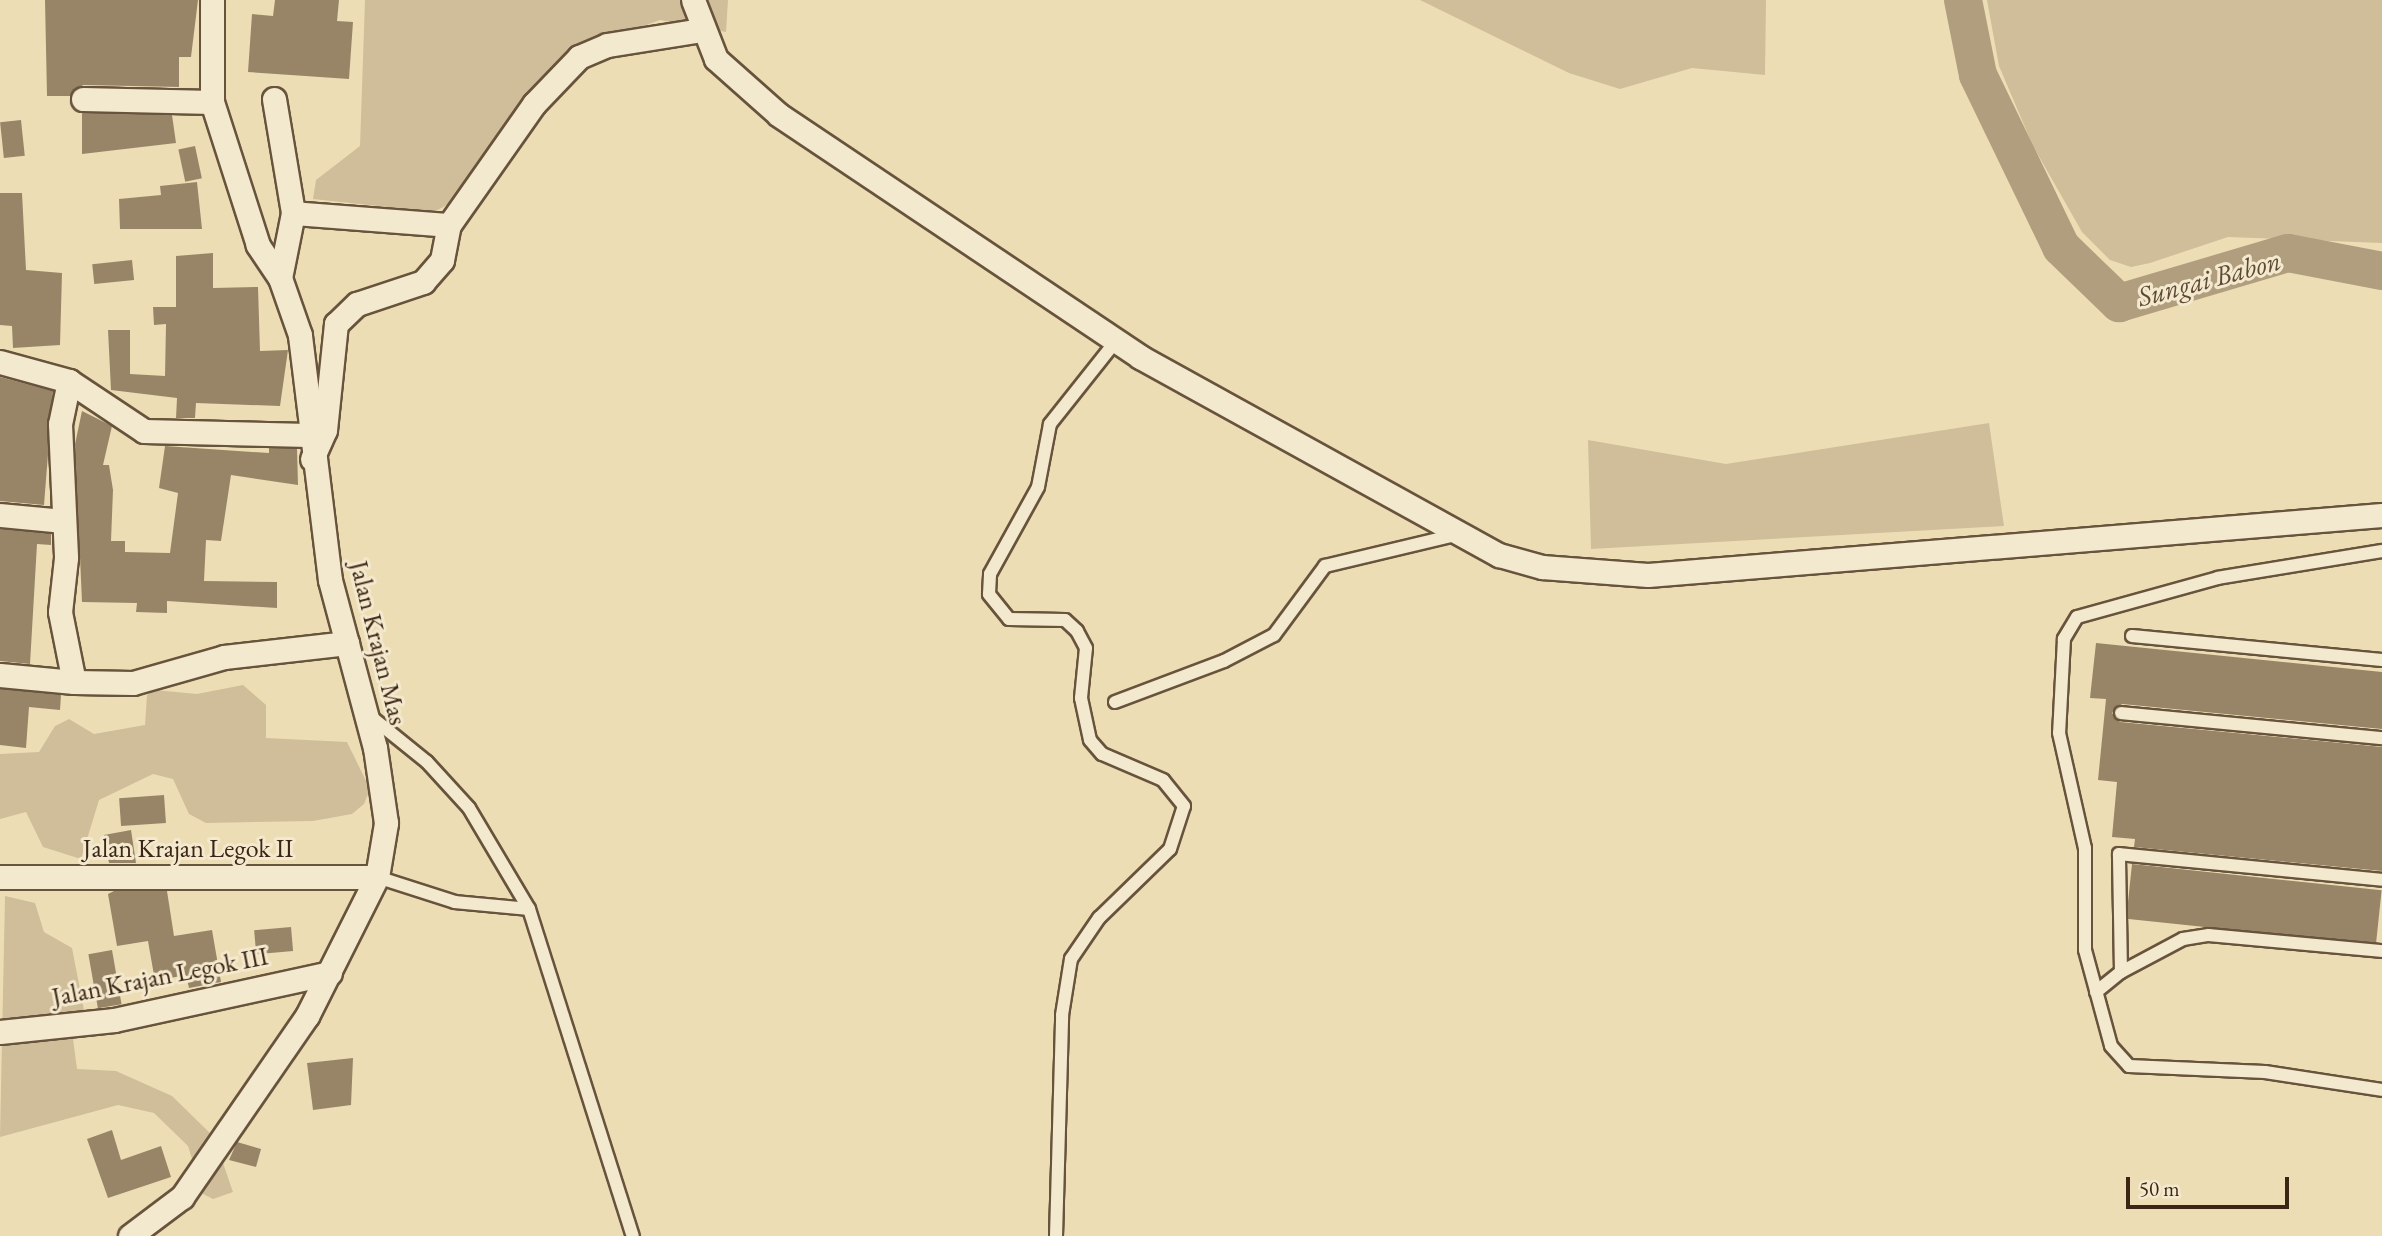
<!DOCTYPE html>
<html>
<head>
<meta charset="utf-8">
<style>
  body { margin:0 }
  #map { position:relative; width:2382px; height:1236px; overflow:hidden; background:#edddb4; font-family:"EB Garamond",serif }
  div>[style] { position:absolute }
  .green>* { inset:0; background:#cfbe99 }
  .river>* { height:38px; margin:-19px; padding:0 19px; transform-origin:19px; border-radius:19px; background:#b19e7e }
  .building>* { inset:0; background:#988567; transform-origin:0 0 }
  .roads { filter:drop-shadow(2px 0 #68533c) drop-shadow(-2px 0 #68533c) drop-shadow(0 2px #68533c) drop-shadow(0 -2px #68533c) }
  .lane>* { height:12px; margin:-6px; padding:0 6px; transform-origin:6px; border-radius:6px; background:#f3e9ce }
  .street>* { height:23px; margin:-11.5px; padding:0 11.5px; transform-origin:11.5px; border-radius:11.5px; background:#f3e9ce }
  span { translate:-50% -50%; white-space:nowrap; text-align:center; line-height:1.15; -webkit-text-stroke:6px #f3e9ce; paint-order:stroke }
  .street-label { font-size:26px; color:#3c2514 }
  .water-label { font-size:28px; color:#5f4934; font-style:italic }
  .scale { position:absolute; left:2126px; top:1177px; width:163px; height:32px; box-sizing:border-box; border:4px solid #3c2514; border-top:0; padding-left:9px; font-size:21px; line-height:24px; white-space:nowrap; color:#3c2514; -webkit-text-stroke:5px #f3e9ce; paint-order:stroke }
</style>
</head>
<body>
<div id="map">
  <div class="green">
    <div style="clip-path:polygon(365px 0,728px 0,726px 32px,660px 20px,570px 53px,476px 163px,454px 201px,434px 212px,313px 199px,316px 180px,360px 146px)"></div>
    <div style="clip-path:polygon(1420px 0,1766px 0,1765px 75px,1692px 68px,1620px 89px,1569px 73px)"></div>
    <div style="clip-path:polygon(1987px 0,2382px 0,2382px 243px,2228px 237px,2150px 263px,2131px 267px,2110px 260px,2082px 232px,2033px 146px,1999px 66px)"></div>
    <div style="clip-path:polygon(1989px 423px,2004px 526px,1591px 549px,1588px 440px,1726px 464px)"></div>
    <div style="clip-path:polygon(243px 685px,266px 705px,266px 738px,347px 742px,370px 789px,364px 804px,352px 814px,313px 821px,206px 823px,189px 814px,173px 779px,153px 774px,99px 800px,81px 859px,43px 847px,26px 812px,0 819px,0 754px,39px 752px,55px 726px,69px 719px,94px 734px,145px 725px,147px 695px,155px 690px,197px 694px)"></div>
    <div style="clip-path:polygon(5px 896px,35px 903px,44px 932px,72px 948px,84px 1010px,70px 1016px,77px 1069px,116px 1071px,172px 1096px,214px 1137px,233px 1192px,213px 1199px,203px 1194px,188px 1146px,154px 1113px,118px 1105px,0 1137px)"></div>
  </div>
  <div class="river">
    <div style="left:1963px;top:0;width:76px;rotate:78.7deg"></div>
    <div style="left:1978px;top:75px;width:191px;rotate:64.2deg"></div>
    <div style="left:2061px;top:247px;width:81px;rotate:44deg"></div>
    <div style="left:2119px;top:303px;width:176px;rotate:-16.5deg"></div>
    <div style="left:2288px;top:253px;width:96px;rotate:10.8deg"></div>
  </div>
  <div class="building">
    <div style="clip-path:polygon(45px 0,198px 0,191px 57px,179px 57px,179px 87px,83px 85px,70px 96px,47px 96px)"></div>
    <div style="clip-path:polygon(275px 0,339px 0,337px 21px,353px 22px,349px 79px,248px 72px,252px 14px,273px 16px)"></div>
    <div style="clip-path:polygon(82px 113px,172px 115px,176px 143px,82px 154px)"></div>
    <div style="left:21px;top:120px;width:36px;height:21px;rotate:84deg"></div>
    <div style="left:195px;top:146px;width:33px;height:17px;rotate:78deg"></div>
    <div style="clip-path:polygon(197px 182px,202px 229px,120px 229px,119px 199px,161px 195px,160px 186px)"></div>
    <div style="clip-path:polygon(0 193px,22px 193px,26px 270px,62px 273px,60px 345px,13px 348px,12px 326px,0 325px)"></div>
    <div style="clip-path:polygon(213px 253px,213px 288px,258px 287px,260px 351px,288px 350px,280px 406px,196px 403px,195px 418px,176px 418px,177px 398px,111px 390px,108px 330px,130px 330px,130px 374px,165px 376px,166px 324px,154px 325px,153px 307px,176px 307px,176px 256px)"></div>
    <div style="left:132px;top:260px;width:20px;height:40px;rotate:84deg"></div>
    <div style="clip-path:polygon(0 377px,53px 391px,44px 505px,0 501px)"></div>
    <div style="clip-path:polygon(82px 411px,112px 426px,103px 465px,109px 465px,113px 490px,111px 541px,125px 541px,125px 552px,170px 553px,178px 493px,159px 488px,165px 446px,269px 453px,269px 448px,297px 449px,298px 485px,231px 475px,221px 541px,206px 540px,204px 581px,277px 582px,277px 608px,167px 601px,167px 613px,136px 612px,137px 603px,82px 602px,75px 444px)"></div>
    <div style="clip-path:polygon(0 529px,51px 534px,51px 545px,37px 544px,30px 664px,0 661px)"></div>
    <div style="clip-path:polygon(2096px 643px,2382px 672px,2382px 729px,2122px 704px,2112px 713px,2120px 722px,2382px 747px,2382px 871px,2134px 847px,2135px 839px,2112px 837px,2117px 782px,2098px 780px,2106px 699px,2090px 698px)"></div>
    <div style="clip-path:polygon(0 689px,61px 695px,60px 710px,29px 707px,26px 748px,0 745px)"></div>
    <div style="left:164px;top:795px;width:28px;height:45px;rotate:86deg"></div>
    <div style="clip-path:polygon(131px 830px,136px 863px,109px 863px,104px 835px)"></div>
    <div style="left:2132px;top:864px;width:251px;height:55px;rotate:6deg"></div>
    <div style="clip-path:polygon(114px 891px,167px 891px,174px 936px,212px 930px,221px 982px,189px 988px,186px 975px,155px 981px,148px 941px,117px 946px,108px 894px)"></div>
    <div style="left:291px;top:927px;width:24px;height:37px;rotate:85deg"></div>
    <div style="left:112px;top:950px;width:55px;height:24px;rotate:80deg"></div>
    <div style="clip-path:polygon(353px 1058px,351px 1105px,313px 1110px,307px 1063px)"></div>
    <div style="clip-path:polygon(112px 1130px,121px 1160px,161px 1146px,171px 1177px,108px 1198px,87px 1139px)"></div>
    <div style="clip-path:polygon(237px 1142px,261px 1149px,256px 1167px,229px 1160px)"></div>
  </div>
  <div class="roads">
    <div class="lane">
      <div style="left:2382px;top:551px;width:166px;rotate:170.7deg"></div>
      <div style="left:2218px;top:578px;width:146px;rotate:164.5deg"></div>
      <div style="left:2077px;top:617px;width:26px;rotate:121deg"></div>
      <div style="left:2064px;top:639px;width:94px;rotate:93deg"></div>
      <div style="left:2059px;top:733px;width:118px;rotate:77.3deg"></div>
      <div style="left:2085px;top:848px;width:102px;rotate:90deg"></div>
      <div style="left:2085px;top:950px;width:99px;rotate:74.8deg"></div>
      <div style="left:2111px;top:1046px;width:27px;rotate:48deg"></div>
      <div style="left:2129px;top:1066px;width:136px;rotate:2.5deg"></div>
      <div style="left:2265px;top:1072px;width:118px;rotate:8.7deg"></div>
      <div style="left:2132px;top:636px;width:251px;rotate:5.5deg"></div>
      <div style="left:1115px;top:702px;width:116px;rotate:-20.6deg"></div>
      <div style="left:1224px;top:661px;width:56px;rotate:-27.5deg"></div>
      <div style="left:1274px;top:635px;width:86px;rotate:-53.5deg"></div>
      <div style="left:1325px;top:566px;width:138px;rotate:-13.4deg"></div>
      <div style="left:2121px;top:713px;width:262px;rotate:5.5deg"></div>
      <div style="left:370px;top:716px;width:73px;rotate:38.9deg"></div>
      <div style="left:427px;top:762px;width:62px;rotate:47.6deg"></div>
      <div style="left:469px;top:808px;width:117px;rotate:59.3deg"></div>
      <div style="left:529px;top:909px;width:343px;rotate:72.4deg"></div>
      <div style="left:377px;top:877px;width:82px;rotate:17.8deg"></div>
      <div style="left:455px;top:902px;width:74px;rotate:5.4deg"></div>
      <div style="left:2121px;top:972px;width:70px;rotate:-28deg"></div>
      <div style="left:2183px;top:939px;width:26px;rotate:-9deg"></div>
      <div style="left:2209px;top:935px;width:174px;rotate:5.3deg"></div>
      <div style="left:2096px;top:992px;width:32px;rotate:-39deg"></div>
      <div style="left:2121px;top:972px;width:118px;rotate:-91deg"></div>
      <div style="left:2119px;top:854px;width:264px;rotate:5.6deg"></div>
      <div style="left:1056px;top:1236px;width:221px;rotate:-88.4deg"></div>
      <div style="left:1062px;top:1015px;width:57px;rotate:-80.9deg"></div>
      <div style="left:1071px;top:959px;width:50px;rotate:-55.7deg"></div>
      <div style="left:1099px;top:918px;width:99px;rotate:-44.2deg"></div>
      <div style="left:1170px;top:849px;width:45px;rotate:-72deg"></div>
      <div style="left:1184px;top:806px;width:33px;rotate:-129deg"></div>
      <div style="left:1163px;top:780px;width:66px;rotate:-156.9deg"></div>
      <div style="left:1102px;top:754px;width:18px;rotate:-131deg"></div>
      <div style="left:1090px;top:740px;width:43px;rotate:-102.1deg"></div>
      <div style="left:1081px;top:698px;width:50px;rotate:-84.3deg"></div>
      <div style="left:1086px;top:648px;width:19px;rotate:-118deg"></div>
      <div style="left:1077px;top:631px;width:16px;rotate:-137deg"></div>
      <div style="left:1065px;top:620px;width:56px;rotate:-179deg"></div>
      <div style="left:1009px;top:619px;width:32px;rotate:-129deg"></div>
      <div style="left:989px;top:594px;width:20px;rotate:-87deg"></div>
      <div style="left:990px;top:574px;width:99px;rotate:-61.1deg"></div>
      <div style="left:1038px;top:487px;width:64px;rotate:-79.2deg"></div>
      <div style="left:1050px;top:424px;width:106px;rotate:-51.5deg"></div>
    </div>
    <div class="street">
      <div style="left:693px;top:0;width:63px;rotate:68.7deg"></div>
      <div style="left:716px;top:59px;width:84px;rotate:41.6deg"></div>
      <div style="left:779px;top:115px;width:435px;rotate:33.8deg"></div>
      <div style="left:1140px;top:357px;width:410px;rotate:28.9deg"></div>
      <div style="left:1499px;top:555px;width:45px;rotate:15.6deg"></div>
      <div style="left:1542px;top:567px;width:106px;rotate:4.3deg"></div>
      <div style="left:1648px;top:575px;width:736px;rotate:-4.67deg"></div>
      <div style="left:83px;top:99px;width:129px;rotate:1.3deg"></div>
      <div style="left:274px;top:99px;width:116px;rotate:80.5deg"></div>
      <div style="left:293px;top:213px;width:66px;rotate:101.3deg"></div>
      <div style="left:293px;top:213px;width:156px;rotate:4.4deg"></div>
      <div style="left:0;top:362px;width:72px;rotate:15.4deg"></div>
      <div style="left:69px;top:381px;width:90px;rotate:33.7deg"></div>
      <div style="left:144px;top:431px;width:164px;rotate:1.4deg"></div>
      <div style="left:69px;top:381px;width:44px;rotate:101.8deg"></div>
      <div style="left:60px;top:424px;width:134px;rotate:87.4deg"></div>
      <div style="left:66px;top:558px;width:54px;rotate:96.3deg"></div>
      <div style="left:60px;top:612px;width:71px;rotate:78.7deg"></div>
      <div style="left:74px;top:682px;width:59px;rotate:1deg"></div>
      <div style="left:133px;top:683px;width:95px;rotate:-15.9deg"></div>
      <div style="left:224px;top:657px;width:124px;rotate:-6.5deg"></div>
      <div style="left:312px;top:459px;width:32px;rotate:-66deg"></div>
      <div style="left:325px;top:430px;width:107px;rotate:-84.1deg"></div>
      <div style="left:336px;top:324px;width:29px;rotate:-44deg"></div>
      <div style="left:357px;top:304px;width:70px;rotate:-18.4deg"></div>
      <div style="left:423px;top:282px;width:29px;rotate:-49deg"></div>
      <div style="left:442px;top:260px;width:36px;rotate:-79deg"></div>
      <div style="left:449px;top:225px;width:148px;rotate:-54.9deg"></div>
      <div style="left:534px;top:104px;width:65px;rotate:-46.2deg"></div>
      <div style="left:579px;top:57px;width:30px;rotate:-23deg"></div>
      <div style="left:607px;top:45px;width:96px;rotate:-9deg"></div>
      <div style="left:0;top:515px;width:63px;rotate:5.4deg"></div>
      <div style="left:0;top:675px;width:74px;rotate:5.4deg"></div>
      <div style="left:0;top:877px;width:377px"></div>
      <div style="left:0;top:1032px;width:115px;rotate:-6deg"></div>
      <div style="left:114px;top:1020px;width:221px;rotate:-12.3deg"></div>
      <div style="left:130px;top:1236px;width:65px;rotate:-36.9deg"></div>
      <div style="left:182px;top:1197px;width:220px;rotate:-55.4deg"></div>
      <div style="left:307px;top:1016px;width:156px;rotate:-63.3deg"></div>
      <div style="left:377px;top:877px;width:55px;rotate:-80.5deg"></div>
      <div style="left:386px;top:823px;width:76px;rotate:-98.3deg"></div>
      <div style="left:375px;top:748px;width:174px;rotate:-105deg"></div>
      <div style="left:330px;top:580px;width:247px;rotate:-97deg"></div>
      <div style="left:300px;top:335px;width:60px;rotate:-109.3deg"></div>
      <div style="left:280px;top:278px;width:40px;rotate:-124deg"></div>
      <div style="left:258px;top:245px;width:150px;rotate:-107.8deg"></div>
      <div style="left:212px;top:102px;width:102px;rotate:-90deg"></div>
    </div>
  </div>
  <div class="street-label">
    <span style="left:378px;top:643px;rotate:76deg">Jalan Krajan Mas</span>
    <span style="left:188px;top:849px">Jalan Krajan Legok II</span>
    <span style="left:160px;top:977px;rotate:-11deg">Jalan Krajan Legok III</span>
  </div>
  <div class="water-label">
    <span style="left:2209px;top:278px;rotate:-15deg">Sungai Babon</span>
  </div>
  <div class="scale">50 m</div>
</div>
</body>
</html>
